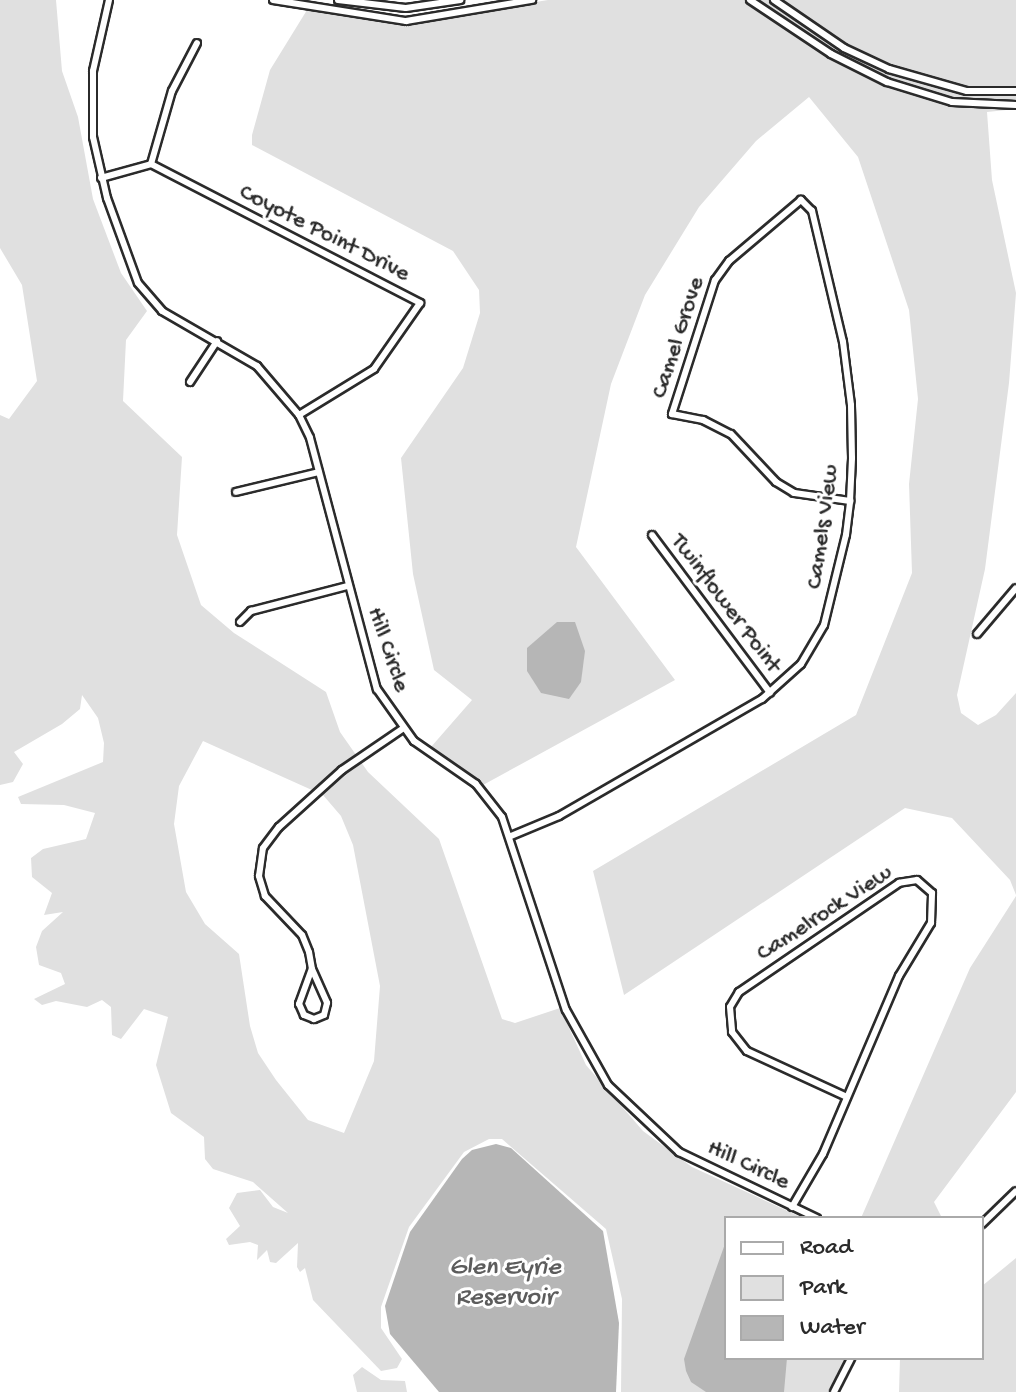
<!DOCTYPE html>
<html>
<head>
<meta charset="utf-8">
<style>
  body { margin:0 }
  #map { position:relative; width:1016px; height:1392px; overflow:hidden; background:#fff; font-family:"Gochi Hand",sans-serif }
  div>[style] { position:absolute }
  .green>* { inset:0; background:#e0e0e0 }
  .water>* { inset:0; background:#b6b6b6 }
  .roads { filter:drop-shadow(2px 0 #2b2b2b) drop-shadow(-2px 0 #2b2b2b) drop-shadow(0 2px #2b2b2b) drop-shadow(0 -2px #2b2b2b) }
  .street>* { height:6px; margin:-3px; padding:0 3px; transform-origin:3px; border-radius:3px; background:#fff }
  span { translate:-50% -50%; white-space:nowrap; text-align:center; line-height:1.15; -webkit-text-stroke:6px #fff; paint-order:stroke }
  .street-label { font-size:24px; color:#2b2b2b }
  .water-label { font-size:26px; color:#5c5c5c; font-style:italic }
  .legend { position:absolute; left:724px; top:1216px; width:260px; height:144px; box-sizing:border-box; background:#fff; border:2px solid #aaa; margin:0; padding:10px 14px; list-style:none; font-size:24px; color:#2b2b2b }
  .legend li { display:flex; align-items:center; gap:16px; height:40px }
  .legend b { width:40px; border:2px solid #aaa }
</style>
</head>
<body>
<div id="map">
  <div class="green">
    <div style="clip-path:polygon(evenodd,0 0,56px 0,62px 71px,78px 117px,93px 199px,121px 273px,147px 311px,126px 340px,123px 401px,182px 457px,177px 535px,201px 605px,234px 633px,326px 692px,340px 732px,368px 772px,439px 839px,502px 1019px,515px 1023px,560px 1008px,586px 1065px,643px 1131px,692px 1167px,803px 1218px,726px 1218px,726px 1358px,846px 1358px,828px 1392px,621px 1392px,622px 1299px,606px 1229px,502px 1139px,489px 1139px,464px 1152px,409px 1227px,381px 1307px,381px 1328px,402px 1359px,397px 1368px,381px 1371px,313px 1300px,305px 1268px,300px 1272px,297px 1267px,298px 1243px,276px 1263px,270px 1262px,267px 1250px,257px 1260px,258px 1245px,250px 1242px,229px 1245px,226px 1239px,240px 1226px,229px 1208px,237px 1193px,260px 1190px,273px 1207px,288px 1213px,253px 1182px,213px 1169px,205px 1159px,204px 1137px,171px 1113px,156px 1065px,168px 1017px,144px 1009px,121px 1039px,112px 1035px,111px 1007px,102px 1000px,87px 1007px,56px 1001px,42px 1005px,34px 999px,65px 984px,61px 973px,39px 965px,36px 947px,42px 931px,63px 912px,44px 915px,52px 893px,32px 877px,31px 858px,43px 849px,86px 839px,95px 813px,64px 805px,21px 804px,18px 797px,103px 762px,104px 743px,98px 718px,82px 695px,80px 709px,62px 724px,14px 752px,23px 764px,13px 782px,0 785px,0 415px,9px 419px,37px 381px,22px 285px,0 248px,0 0,203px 741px,323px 795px,341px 816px,353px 845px,380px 986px,374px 1061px,344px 1133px,308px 1120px,276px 1080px,258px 1053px,250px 1026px,239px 954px,205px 924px,186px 892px,174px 824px,179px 786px,203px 741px)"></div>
    <div style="clip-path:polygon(548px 0,1016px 0,1016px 109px,987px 112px,992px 180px,1016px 293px,1009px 383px,985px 569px,957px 695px,961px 713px,978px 725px,996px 715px,1016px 693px,1016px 895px,1010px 880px,952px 818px,905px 808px,624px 995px,593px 871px,856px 715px,912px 573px,909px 484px,918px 399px,909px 310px,858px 157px,809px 97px,756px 141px,699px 207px,645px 295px,611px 384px,576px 547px,675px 680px,483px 785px,431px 747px,472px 700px,434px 670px,413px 574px,401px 458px,463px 368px,480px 313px,479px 290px,453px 251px,252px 145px,252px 135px,270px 70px,307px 10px,401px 24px)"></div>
    <div style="clip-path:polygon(1016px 896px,1016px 1092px,934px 1202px,942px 1218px,861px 1218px,970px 968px)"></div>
    <div style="clip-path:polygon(1016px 1258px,1016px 1392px,899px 1392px,900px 1358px,982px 1358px,982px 1286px)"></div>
    <div style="clip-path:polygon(362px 1367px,381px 1380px,405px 1381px,407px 1392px,357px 1392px,353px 1375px)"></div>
  </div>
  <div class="water">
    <div style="clip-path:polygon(557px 622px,575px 622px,585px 651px,581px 682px,569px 699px,541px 693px,527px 671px,527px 648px)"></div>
    <div style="clip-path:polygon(496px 1144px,511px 1148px,603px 1231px,619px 1323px,616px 1392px,439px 1392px,390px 1334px,385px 1306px,410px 1232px,462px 1159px,472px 1150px)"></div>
    <div style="clip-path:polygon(726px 1241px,726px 1358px,787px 1358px,784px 1392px,706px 1392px,691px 1382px,686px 1371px,684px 1359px)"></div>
  </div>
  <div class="roads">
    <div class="street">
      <div style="left:109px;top:0;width:73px;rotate:102.7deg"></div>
      <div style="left:93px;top:71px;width:66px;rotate:90deg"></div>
      <div style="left:93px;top:137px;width:63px;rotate:77.1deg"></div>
      <div style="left:107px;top:198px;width:90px;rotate:70deg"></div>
      <div style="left:138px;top:283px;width:37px;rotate:49deg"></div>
      <div style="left:162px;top:311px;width:110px;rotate:30.1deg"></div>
      <div style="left:257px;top:366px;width:65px;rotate:49.4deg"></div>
      <div style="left:299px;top:415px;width:25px;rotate:64deg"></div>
      <div style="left:310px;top:438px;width:260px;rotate:75.1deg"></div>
      <div style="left:377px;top:689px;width:64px;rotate:54.6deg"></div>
      <div style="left:414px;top:741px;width:75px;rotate:34.7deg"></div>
      <div style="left:476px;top:784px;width:42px;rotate:51.8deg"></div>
      <div style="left:502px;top:817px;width:203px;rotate:71.7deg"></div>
      <div style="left:566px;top:1010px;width:86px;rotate:60.8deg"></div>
      <div style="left:608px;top:1085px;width:98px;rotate:43.3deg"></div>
      <div style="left:679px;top:1152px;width:153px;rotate:25.6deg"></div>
      <div style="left:273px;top:0;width:135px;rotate:9deg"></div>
      <div style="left:406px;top:21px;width:128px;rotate:-9.5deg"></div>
      <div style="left:338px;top:0;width:68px;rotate:6.7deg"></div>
      <div style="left:406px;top:8px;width:55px;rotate:-8.4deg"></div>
      <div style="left:750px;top:0;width:97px;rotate:33.7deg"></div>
      <div style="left:831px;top:54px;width:63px;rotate:26.6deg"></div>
      <div style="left:887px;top:82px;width:68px;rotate:17.1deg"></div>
      <div style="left:952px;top:102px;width:64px;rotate:2.7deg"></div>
      <div style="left:774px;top:0;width:85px;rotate:34.4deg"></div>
      <div style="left:844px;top:48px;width:50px;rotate:25deg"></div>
      <div style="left:889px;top:69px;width:81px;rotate:15.8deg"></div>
      <div style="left:967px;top:91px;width:49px"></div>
      <div style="left:151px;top:164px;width:76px;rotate:-74deg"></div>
      <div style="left:172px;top:91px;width:54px;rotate:-62.5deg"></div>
      <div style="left:101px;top:178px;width:52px;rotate:-15.6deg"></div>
      <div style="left:151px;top:164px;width:303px;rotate:27.3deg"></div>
      <div style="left:420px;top:303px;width:80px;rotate:124.9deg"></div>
      <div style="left:374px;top:369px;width:88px;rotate:148.5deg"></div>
      <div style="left:190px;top:382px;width:49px;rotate:-56.6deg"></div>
      <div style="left:236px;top:492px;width:85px;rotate:-13.5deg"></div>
      <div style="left:652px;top:535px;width:197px;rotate:53.2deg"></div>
      <div style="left:240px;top:622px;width:16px;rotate:-45deg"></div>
      <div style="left:251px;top:611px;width:100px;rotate:-14.5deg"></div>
      <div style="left:977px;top:634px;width:60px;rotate:-49.7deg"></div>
      <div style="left:511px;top:836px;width:52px;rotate:-22.6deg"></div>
      <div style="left:559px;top:816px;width:234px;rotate:-30deg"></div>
      <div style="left:762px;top:699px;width:52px;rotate:-41.9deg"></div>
      <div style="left:801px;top:664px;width:45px;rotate:-59.5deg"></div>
      <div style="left:824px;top:625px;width:93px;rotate:-76.3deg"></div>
      <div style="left:846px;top:535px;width:34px;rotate:-83deg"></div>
      <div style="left:850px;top:501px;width:43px;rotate:-87.3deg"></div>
      <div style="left:852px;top:458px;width:53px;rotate:-91.1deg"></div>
      <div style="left:851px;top:405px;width:64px;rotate:-97.2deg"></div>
      <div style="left:843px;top:342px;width:135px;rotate:-103.3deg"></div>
      <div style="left:812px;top:211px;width:16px;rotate:-135deg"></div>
      <div style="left:801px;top:200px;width:94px;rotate:139.7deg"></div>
      <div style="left:729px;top:261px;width:24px;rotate:126deg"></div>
      <div style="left:715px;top:280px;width:141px;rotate:107.8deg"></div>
      <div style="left:672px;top:414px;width:32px;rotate:11deg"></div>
      <div style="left:703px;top:420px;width:31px;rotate:27deg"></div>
      <div style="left:731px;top:434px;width:66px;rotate:46.8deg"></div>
      <div style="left:776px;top:482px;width:21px;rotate:31deg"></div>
      <div style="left:794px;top:493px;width:57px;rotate:8.1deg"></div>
      <div style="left:312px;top:969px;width:37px;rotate:66deg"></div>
      <div style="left:327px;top:1003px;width:12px;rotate:104deg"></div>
      <div style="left:324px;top:1015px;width:11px;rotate:158deg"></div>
      <div style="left:314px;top:1019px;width:11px;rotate:-158deg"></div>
      <div style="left:304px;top:1015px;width:12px;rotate:-114deg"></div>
      <div style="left:299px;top:1004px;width:37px;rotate:-70deg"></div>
      <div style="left:312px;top:969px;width:17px;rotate:-100deg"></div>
      <div style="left:309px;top:952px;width:18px;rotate:-112deg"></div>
      <div style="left:302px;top:935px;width:54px;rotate:-133.5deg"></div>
      <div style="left:265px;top:896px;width:21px;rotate:-107deg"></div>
      <div style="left:259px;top:876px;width:28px;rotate:-82deg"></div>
      <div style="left:263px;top:848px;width:26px;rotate:-53deg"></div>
      <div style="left:279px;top:827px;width:85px;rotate:-42.1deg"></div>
      <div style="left:342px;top:770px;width:73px;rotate:-34.3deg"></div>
      <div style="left:792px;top:1207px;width:61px;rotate:-59.7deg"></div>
      <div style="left:823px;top:1154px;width:194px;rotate:-66.9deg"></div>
      <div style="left:899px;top:976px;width:62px;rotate:-58.9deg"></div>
      <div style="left:931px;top:923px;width:30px;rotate:-88deg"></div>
      <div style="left:932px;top:893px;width:20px;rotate:-139deg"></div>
      <div style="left:917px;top:880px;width:18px;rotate:171deg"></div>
      <div style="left:899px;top:883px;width:194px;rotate:145.7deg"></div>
      <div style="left:739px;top:992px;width:17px;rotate:121deg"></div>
      <div style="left:730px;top:1007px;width:25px;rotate:85deg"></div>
      <div style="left:732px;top:1032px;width:24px;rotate:52deg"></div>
      <div style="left:747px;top:1051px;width:110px;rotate:24.7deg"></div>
      <div style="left:982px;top:1224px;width:47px;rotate:-44.1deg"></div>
      <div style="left:834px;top:1392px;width:38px;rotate:-63deg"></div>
    </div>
  </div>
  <div class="street-label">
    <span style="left:324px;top:234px;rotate:27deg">Coyote Point Drive</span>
    <span style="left:679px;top:338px;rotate:-72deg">Camel Grove</span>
    <span style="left:824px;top:527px;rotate:-82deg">Camels View</span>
    <span style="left:725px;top:604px;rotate:53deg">Twinflower Point</span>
    <span style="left:387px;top:650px;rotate:71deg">Hill Circle</span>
    <span style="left:825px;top:914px;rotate:-33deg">Camelrock View</span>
    <span style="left:748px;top:1166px;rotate:25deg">Hill Circle</span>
  </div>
  <div class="water-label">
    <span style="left:505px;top:1284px">Glen Eyrie<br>Reservoir</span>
  </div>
  <ul class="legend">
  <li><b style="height:10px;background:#fff"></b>Road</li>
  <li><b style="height:22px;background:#e0e0e0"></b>Park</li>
  <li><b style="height:22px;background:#b6b6b6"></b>Water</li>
  </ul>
</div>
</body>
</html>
